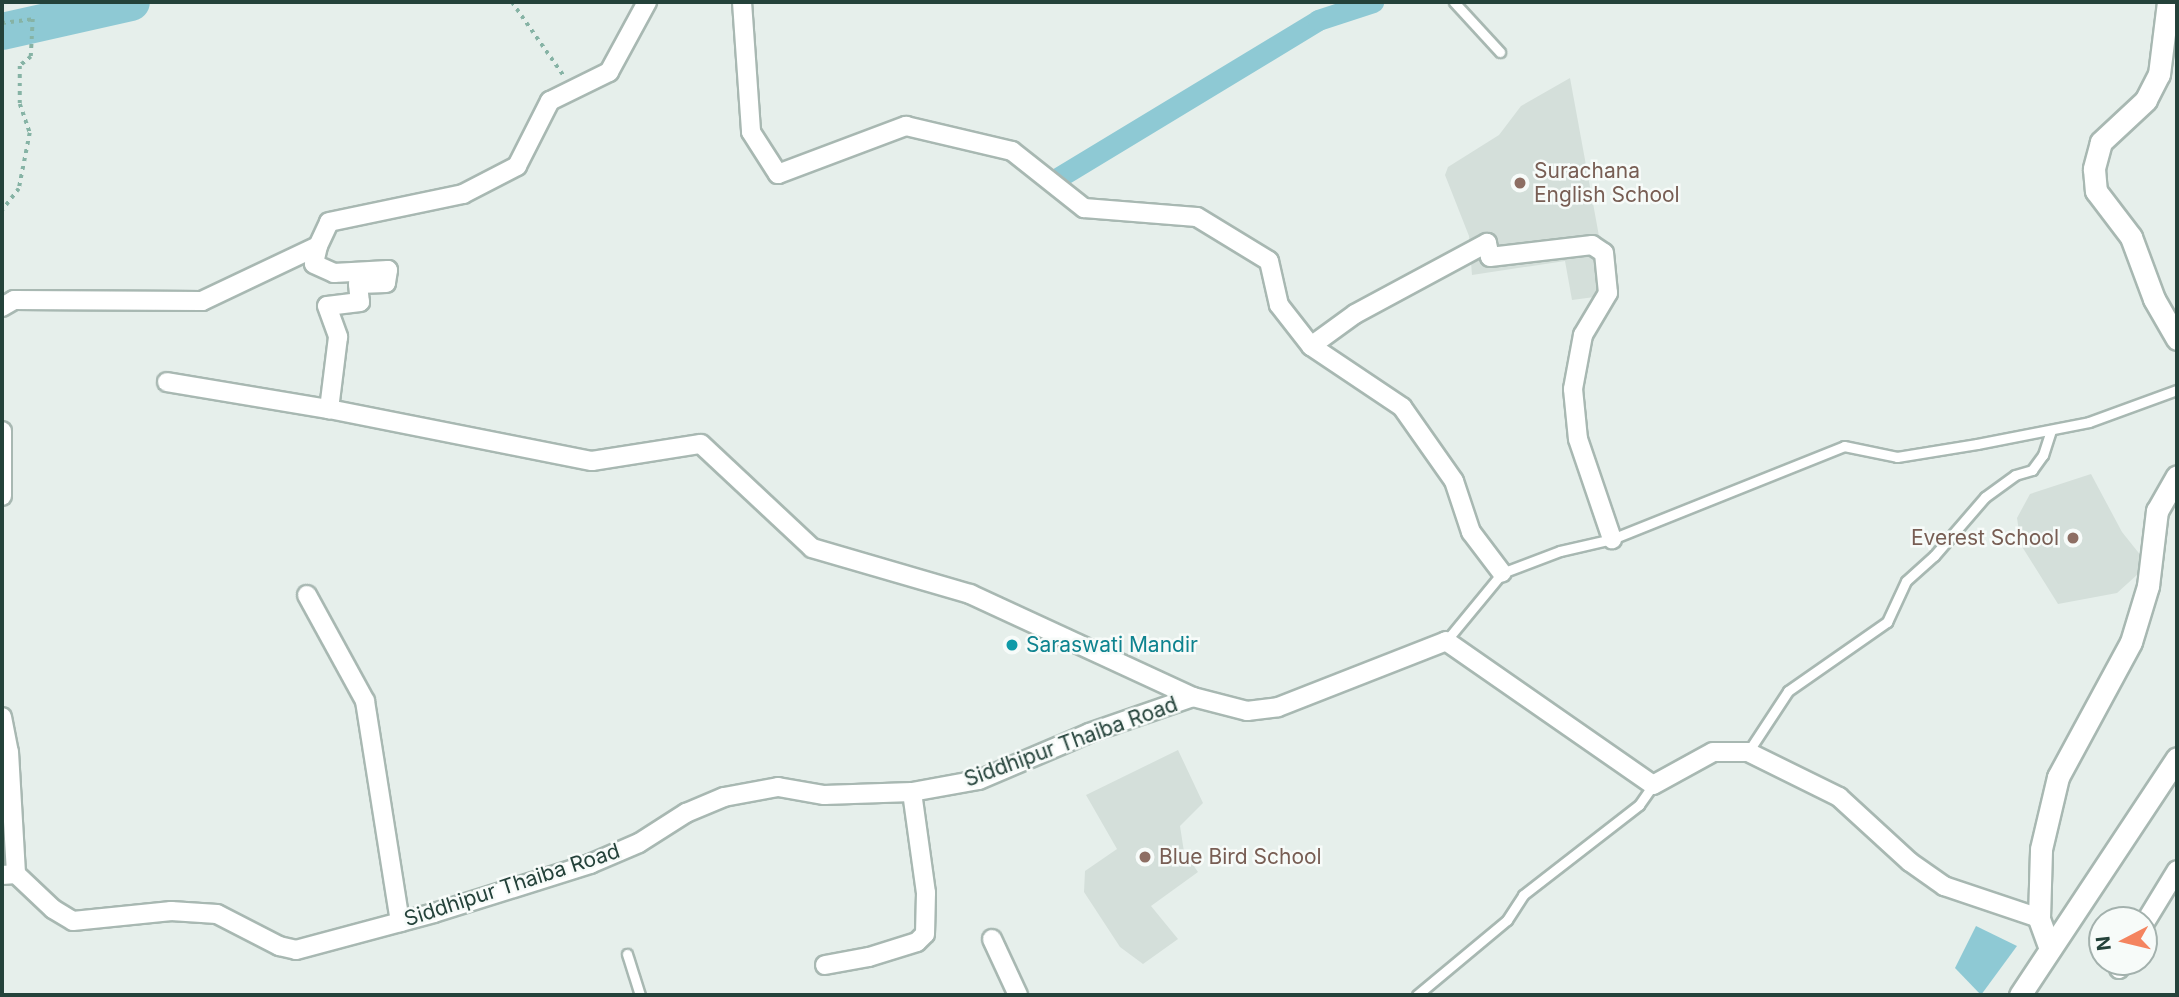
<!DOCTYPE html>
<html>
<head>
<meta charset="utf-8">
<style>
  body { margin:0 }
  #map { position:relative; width:2179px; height:997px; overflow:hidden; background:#e6efeb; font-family:Inter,sans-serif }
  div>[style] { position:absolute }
  .built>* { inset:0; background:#d4dfda }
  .water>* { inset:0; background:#8ec9d4 }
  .canal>* { height:21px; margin:-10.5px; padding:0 10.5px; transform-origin:10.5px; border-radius:10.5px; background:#8ec9d4 }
  .river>* { height:37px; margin:-18.5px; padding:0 18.5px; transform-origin:18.5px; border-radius:18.5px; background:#8ec9d4 }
  .path>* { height:3.5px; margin-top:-1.75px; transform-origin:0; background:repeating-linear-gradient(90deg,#86b3a5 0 3.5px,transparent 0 8.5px) }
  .roads { filter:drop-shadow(2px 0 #a8b8b2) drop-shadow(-2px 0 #a8b8b2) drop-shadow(0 2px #a8b8b2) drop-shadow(0 -2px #a8b8b2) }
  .lane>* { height:9px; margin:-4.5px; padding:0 4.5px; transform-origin:4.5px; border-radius:4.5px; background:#fff }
  .street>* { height:18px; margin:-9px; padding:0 9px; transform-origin:9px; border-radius:9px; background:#fff }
  .secondary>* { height:21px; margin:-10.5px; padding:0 10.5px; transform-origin:10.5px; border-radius:10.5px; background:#fff }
  .dots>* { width:19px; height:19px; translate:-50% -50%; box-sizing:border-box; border:4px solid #f7fbf9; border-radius:50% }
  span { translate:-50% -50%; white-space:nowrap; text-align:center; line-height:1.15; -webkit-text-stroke:5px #f7fbf9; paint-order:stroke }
  .education-label { font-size:21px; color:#785e54 }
  .left { translate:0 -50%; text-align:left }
  .right { translate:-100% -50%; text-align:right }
  .culture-label { font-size:21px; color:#0d838f }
  .street-label { font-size:21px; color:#24423a }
  .frame { position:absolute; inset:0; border:4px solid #24423a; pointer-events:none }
  .north { position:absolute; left:2088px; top:906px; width:70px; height:70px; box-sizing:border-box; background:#f7fbf9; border:2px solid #a3b1ad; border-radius:50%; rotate:263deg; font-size:19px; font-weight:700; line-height:28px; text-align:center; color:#24423a }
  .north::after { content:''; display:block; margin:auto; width:24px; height:32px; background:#f4845f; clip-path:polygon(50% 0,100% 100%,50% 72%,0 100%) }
</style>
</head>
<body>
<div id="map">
  <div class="built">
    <div style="clip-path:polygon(1570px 78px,1601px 247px,1602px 296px,1572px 300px,1565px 261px,1472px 275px,1469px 236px,1445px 175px,1448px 167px,1499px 135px,1521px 106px)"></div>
    <div style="clip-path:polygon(2091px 474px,2122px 532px,2142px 557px,2138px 574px,2117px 593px,2058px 604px,2021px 545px,2017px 518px,2030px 494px)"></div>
    <div style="clip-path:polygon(1178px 750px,1203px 803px,1180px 826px,1184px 852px,1198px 872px,1151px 906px,1178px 939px,1143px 964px,1120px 947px,1084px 892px,1085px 871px,1117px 849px,1086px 795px)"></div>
  </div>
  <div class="water">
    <div style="clip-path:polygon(1976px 926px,2017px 946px,1981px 995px,1955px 968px)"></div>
  </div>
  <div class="canal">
    <div style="left:1051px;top:182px;width:312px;rotate:-31.2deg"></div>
    <div style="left:1318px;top:20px;width:58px;rotate:-18.1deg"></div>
  </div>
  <div class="river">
    <div style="left:2px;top:31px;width:132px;rotate:-12.7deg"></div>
  </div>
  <div class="path">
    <div style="left:512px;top:2px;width:90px;rotate:54.9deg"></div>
    <div style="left:2px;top:23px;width:31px;rotate:-7deg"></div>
    <div style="left:33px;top:19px;width:38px;rotate:93deg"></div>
    <div style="left:31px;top:57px;width:14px;rotate:141deg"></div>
    <div style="left:20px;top:66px;width:38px;rotate:90deg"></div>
    <div style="left:20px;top:104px;width:31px;rotate:71deg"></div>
    <div style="left:30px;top:133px;width:57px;rotate:101.1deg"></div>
    <div style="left:19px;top:189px;width:28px;rotate:128deg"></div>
    <div style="left:1382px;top:995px;width:5px"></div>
  </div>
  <div class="roads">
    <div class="lane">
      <div style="left:1454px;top:2px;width:68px;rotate:47.4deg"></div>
      <div style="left:1446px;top:641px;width:88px;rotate:-50.5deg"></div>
      <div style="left:1502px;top:573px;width:62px;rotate:-20.8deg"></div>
      <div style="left:1560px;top:551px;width:53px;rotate:-13deg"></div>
      <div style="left:1612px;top:539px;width:250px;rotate:-21.8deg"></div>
      <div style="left:1844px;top:446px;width:54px;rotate:11.7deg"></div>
      <div style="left:1897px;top:457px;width:81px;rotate:-9.2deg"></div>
      <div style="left:1977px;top:444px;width:114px;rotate:-11.1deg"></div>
      <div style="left:2089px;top:422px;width:94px;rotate:-20deg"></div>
      <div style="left:1748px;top:752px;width:73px;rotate:-56.7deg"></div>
      <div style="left:1788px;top:691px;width:121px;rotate:-34.9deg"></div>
      <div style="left:1887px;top:622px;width:45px;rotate:-65.1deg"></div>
      <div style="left:1906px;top:581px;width:38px;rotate:-42deg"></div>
      <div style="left:1934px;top:556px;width:78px;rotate:-49.2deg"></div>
      <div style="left:1985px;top:497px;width:37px;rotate:-36deg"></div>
      <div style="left:2015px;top:475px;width:18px;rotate:-16deg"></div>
      <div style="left:2032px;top:470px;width:19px;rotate:-54deg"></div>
      <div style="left:2043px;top:455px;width:25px;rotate:-72deg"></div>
      <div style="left:627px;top:954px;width:43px;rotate:72.4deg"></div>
      <div style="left:1417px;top:995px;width:117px;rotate:-39.8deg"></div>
      <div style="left:1507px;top:920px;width:30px;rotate:-57deg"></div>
      <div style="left:1523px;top:895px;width:147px;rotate:-37.8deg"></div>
      <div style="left:1639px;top:805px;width:24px;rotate:-55deg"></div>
    </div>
    <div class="street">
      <div style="left:742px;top:2px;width:130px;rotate:86deg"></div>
      <div style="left:751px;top:132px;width:50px;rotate:57.3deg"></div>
      <div style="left:778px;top:174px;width:137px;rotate:-20.6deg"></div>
      <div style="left:906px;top:126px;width:109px;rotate:13.3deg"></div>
      <div style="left:1012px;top:151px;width:92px;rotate:38.4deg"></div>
      <div style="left:1084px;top:208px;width:113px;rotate:4.6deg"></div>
      <div style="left:1197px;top:217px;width:84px;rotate:31.4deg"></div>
      <div style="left:1269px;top:261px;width:45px;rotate:77.2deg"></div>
      <div style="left:1279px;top:305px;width:52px;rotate:52deg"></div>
      <div style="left:1311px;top:346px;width:110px;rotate:33.8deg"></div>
      <div style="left:1402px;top:407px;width:90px;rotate:54.9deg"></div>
      <div style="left:1454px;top:481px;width:54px;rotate:71.6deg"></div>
      <div style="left:1471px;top:532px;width:51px;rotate:52.9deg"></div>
      <div style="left:318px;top:246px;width:18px;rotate:103deg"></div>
      <div style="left:314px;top:264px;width:22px;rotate:24deg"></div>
      <div style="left:334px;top:273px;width:54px;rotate:-3.2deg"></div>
      <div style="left:388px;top:270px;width:13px;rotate:99deg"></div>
      <div style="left:386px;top:283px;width:28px;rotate:178deg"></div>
      <div style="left:358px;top:284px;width:18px;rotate:84deg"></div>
      <div style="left:360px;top:302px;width:33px;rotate:173deg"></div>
      <div style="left:327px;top:306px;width:33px;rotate:70deg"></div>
      <div style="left:338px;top:337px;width:73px;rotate:97.1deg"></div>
      <div style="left:2px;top:307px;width:14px;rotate:-30deg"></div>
      <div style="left:14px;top:300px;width:188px;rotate:0.3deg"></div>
      <div style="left:202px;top:301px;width:128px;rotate:-25.4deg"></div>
      <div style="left:318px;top:246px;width:26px;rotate:-65deg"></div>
      <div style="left:329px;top:222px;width:137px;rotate:-11.8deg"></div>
      <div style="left:463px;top:194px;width:61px;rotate:-27.4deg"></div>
      <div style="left:517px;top:166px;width:73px;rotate:-63.1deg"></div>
      <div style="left:550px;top:101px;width:66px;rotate:-26.2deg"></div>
      <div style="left:609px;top:72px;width:80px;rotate:-61.5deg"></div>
      <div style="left:1311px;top:346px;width:54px;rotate:-36deg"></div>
      <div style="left:1355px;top:314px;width:150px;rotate:-28.3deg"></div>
      <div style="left:1487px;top:243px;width:14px;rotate:78deg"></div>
      <div style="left:1490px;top:257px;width:103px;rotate:-6.7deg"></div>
      <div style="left:1592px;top:245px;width:14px;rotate:34deg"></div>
      <div style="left:1604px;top:253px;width:40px;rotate:84.3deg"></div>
      <div style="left:1608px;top:293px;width:49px;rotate:120.8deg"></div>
      <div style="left:1583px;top:335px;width:55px;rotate:100.5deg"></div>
      <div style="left:1573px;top:389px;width:50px;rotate:84.3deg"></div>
      <div style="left:1578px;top:439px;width:106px;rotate:71.2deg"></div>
      <div style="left:167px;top:382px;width:164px;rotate:9.5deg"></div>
      <div style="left:329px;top:409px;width:268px;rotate:11.2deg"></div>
      <div style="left:592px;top:461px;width:110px;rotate:-8.9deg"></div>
      <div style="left:701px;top:444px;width:152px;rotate:43.1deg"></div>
      <div style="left:812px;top:548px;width:165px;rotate:16.2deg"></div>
      <div style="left:970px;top:594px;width:246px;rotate:24.8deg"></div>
      <div style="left:2px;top:431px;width:65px;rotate:90deg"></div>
      <div style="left:307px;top:595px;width:121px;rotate:61.3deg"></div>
      <div style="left:365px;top:701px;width:224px;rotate:81deg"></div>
      <div style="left:2px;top:717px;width:36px;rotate:79deg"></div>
      <div style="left:9px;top:752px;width:122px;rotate:86.7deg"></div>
      <div style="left:2px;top:875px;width:14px;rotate:-4deg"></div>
      <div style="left:16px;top:874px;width:51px;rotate:43.4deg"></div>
      <div style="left:53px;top:909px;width:23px;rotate:31deg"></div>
      <div style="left:73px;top:921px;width:99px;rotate:-5.8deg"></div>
      <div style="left:171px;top:911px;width:46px;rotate:3.7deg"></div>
      <div style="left:217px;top:914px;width:70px;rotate:27.3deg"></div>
      <div style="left:279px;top:946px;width:17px;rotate:13deg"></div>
      <div style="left:296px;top:950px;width:143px;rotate:-15deg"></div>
      <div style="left:434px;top:913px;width:164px;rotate:-17.4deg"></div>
      <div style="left:590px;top:864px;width:53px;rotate:-23.2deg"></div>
      <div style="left:639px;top:843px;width:56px;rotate:-32.6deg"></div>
      <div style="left:686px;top:813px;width:41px;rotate:-22.8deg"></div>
      <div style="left:724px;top:797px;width:55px;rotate:-10.5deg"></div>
      <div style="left:778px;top:787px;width:47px;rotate:9.9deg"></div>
      <div style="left:824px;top:795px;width:88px;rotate:-2deg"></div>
      <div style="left:912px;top:792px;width:68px;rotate:-10.2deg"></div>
      <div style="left:979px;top:780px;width:120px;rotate:-23.1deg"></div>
      <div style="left:1089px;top:733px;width:110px;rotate:-19.1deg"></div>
      <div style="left:1193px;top:697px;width:56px;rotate:14.5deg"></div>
      <div style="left:1247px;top:711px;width:31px;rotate:-7deg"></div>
      <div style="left:1278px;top:707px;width:180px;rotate:-21.4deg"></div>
      <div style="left:1446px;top:641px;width:252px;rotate:34.8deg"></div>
      <div style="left:1653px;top:785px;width:68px;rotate:-28.8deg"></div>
      <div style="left:1713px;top:752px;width:35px"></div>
      <div style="left:1748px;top:752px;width:102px;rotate:26.3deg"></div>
      <div style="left:1839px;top:797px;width:96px;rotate:42.5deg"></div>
      <div style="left:1910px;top:862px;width:42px;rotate:35.2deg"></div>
      <div style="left:1944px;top:886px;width:100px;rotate:18.6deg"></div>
      <div style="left:2144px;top:924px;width:63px;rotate:-58.6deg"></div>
      <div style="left:992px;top:939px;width:62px;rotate:65.1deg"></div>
      <div style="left:825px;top:965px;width:45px;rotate:-10.3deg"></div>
      <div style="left:869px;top:957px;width:50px;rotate:-17.4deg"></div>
      <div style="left:917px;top:942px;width:11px;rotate:-45deg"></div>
      <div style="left:925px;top:934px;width:41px;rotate:-88.6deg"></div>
      <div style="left:926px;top:893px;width:102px;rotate:-97.9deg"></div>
      <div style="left:2119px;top:969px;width:8px;rotate:-60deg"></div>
    </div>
    <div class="secondary">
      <div style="left:2168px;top:2px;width:73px;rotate:97.1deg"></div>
      <div style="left:2159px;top:74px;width:29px;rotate:117deg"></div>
      <div style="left:2146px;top:100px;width:62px;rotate:137deg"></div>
      <div style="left:2101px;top:142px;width:28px;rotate:105deg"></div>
      <div style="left:2094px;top:169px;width:22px;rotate:85deg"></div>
      <div style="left:2096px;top:191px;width:58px;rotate:52.7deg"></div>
      <div style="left:2131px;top:237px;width:66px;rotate:69.6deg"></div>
      <div style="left:2154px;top:299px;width:46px;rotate:60.1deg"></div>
      <div style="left:2050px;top:949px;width:33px;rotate:-110deg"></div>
      <div style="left:2039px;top:918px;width:69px;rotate:-88.3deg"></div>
      <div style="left:2041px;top:849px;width:74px;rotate:-76.7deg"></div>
      <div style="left:2058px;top:777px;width:153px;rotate:-61.6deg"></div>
      <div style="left:2131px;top:642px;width:59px;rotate:-73.1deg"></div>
      <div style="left:2148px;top:586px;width:76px;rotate:-83.2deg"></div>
      <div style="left:2157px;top:511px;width:40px;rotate:-60.3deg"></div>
      <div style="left:2020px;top:995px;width:284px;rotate:-56.5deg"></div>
    </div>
  </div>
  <div class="dots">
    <div style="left:1520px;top:183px;background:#8d6e63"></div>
    <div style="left:2073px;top:538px;background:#8d6e63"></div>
    <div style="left:1012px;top:645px;background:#0f9aa8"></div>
    <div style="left:1145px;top:857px;background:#8d6e63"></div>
  </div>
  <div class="education-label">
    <span class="left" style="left:1534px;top:183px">Surachana<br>English School</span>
    <span class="right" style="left:2059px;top:538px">Everest School</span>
    <span class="left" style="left:1159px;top:857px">Blue Bird School</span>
  </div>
  <div class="culture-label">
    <span class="left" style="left:1026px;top:645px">Saraswati Mandir</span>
  </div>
  <div class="street-label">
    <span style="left:1071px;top:742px;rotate:-20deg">Siddhipur Thaiba Road</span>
    <span style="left:512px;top:885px;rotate:-18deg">Siddhipur Thaiba Road</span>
  </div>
  <div class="frame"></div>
  <div class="north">N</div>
</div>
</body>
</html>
